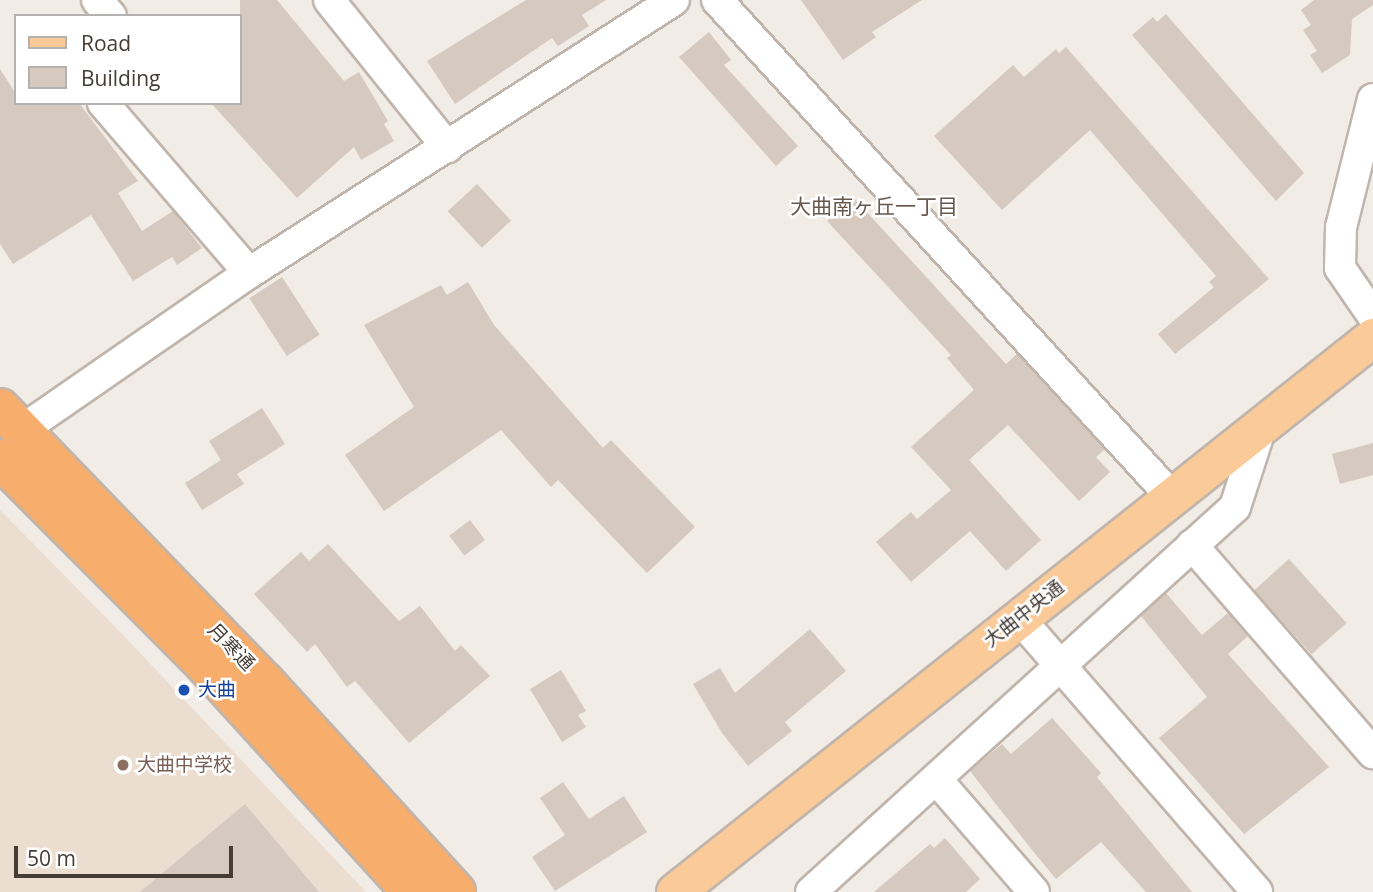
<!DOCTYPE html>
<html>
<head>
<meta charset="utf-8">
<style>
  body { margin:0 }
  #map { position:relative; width:1373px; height:892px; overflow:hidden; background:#f2ece6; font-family:"Open Sans","Noto Sans JP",sans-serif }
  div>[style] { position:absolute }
  .education>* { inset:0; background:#ebded1 }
  .building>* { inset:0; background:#d6c9bf; transform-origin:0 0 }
  .roads { filter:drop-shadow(2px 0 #c0b5ac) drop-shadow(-2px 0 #c0b5ac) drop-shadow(0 2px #c0b5ac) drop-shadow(0 -2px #c0b5ac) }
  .minor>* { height:30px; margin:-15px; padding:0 15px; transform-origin:15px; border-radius:15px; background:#fff }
  .major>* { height:37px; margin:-18.5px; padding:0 18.5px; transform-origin:18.5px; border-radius:18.5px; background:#facb98 }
  .highway>* { height:38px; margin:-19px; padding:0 19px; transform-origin:19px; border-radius:19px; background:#f7ae6d }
  .dots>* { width:19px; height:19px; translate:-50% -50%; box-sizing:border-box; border:4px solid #fff; border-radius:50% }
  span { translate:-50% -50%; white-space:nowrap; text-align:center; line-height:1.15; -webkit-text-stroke:5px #fff; paint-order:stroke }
  .street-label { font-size:19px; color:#453c36 }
  .transit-label { font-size:19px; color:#164399 }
  .left { translate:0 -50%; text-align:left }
  .education-label { font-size:19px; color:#785e54 }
  .neighbourhood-label { font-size:21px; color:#67584e }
  .legend { position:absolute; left:14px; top:14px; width:228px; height:91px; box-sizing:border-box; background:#fff; border:2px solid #b5b1af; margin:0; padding:9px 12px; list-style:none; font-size:21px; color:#453c36 }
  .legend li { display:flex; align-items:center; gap:14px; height:35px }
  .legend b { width:35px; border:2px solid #b5b1af }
  .scale { position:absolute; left:14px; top:846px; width:219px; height:32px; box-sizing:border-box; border:4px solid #453c36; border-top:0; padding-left:9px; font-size:21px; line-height:24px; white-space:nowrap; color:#453c36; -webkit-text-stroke:5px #fff; paint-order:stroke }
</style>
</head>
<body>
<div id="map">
  <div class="education">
    <div style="clip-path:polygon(0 510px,126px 638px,366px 892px,0 892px)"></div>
  </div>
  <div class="building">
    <div style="clip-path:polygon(240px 0,277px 0,344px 81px,359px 72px,388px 121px,384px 124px,394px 141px,361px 160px,354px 147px,297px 198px,211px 103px,240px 103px)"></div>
    <div style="clip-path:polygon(526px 0,606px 0,582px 15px,589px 26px,558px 46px,552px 38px,455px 104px,427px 61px)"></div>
    <div style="clip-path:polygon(801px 0,922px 0,872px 32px,876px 37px,843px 60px)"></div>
    <div style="clip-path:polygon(1314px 0,1373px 0,1373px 5px,1352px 19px,1350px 55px,1322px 73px,1310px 55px,1317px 51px,1303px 30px,1311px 25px,1301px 10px)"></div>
    <div style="clip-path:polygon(1166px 14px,1304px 173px,1276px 201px,1132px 35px,1153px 17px,1157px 22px)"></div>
    <div style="clip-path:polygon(709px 32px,731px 60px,724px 65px,798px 146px,776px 166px,679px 57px)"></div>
    <div style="clip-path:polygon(1066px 47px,1269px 279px,1175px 354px,1158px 334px,1214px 287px,1209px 282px,1216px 276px,1090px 130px,1002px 210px,934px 136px,1013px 65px,1024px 77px,1056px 49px,1059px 53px)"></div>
    <div style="clip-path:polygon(0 69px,16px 94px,16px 103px,79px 103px,138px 181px,118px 193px,142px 231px,173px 211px,202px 248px,177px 265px,172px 257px,133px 281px,91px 215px,13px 264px,0 244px)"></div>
    <div style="left:477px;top:184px;width:50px;height:40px;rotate:47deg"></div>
    <div style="clip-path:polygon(853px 197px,1006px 364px,1017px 354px,1105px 449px,1096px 457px,1110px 472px,1079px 501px,1008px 425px,969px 460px,1041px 540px,1006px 571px,970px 531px,911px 582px,876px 542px,911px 512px,917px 519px,951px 490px,911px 447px,974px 390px,947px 358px,951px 355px,827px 221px)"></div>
    <div style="left:282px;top:277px;width:69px;height:39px;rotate:57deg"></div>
    <div style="clip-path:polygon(468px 282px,494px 325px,603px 448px,611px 440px,695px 527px,647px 573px,558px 480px,551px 487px,501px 430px,384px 511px,345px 455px,414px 407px,364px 325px,441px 285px,447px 295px)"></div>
    <div style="clip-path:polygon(262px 408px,285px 444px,237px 474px,244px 484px,202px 510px,185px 483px,221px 460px,209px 441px)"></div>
    <div style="clip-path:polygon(1373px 443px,1373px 475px,1340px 484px,1332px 454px)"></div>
    <div style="left:470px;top:520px;width:25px;height:26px;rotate:53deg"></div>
    <div style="clip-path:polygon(328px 544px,399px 621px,420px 606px,455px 651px,461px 645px,490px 676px,409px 743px,355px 681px,347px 687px,315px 644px,307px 652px,254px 594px,301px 552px,309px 561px)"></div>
    <div style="left:1289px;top:559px;width:86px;height:47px;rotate:48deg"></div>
    <div style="clip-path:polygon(1166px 593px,1202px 635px,1228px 613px,1248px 636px,1228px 654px,1329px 767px,1244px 834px,1159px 738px,1207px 697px,1141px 616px)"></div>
    <div style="clip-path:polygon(810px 629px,846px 671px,785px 722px,792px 731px,748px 766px,722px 733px,693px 684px,720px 668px,735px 693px)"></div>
    <div style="clip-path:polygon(561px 670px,586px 711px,578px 715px,586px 727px,562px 742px,530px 689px)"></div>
    <div style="clip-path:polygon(1052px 718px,1101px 773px,1097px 777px,1192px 892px,1146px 892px,1101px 842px,1056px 879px,1032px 850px,970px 771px,1002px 744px,1011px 754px)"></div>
    <div style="clip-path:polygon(563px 782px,589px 819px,624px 796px,647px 832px,555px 891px,532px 857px,565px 835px,540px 798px)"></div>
    <div style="clip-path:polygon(245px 804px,319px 892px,140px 892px)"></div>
    <div style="clip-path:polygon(945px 838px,980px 879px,966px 892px,874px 892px,930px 844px,934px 848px)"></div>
  </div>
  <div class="roads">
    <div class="minor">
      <div style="left:97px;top:0;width:21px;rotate:49deg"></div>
      <div style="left:329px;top:0;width:189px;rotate:51.2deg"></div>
      <div style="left:717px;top:0;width:674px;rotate:47.53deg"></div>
      <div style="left:1373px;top:99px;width:132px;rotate:104deg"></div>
      <div style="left:1341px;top:227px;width:41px;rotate:91.4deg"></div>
      <div style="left:1340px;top:268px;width:58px;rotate:55.5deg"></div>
      <div style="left:103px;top:103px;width:224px;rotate:49.3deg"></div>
      <div style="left:22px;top:430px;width:276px;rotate:-34.7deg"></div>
      <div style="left:249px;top:273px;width:505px;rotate:-32.71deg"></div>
      <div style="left:1192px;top:545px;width:276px;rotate:49deg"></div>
      <div style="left:1019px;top:618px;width:363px;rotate:49deg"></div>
      <div style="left:937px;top:780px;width:148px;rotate:49.1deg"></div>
      <div style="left:811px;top:892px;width:573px;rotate:-42.24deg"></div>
      <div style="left:1235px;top:507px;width:87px;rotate:-72deg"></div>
    </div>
    <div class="major">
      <div style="left:675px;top:892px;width:892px;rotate:-38.49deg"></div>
    </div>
    <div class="highway">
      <div style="left:0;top:408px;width:381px;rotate:46deg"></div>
      <div style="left:265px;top:682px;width:284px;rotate:47.7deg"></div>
      <div style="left:0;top:459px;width:292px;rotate:45.1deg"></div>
      <div style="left:206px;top:666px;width:306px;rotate:47.7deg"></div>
    </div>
  </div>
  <div class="dots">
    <div style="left:184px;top:690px;background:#1a4fb4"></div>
    <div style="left:123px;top:765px;background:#8d6e63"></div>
  </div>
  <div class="street-label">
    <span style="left:1024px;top:614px;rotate:-38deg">大曲中央通</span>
    <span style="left:231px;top:647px;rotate:46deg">月寒通</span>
  </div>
  <div class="transit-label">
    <span class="left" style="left:198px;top:690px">大曲</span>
  </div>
  <div class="education-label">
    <span class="left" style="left:137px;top:765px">大曲中学校</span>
  </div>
  <div class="neighbourhood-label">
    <span style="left:874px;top:206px">大曲南ヶ丘一丁目</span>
  </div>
  <ul class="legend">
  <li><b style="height:9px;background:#facb98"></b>Road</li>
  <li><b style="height:19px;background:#d6c9bf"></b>Building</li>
  </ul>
  <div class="scale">50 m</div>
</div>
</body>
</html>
